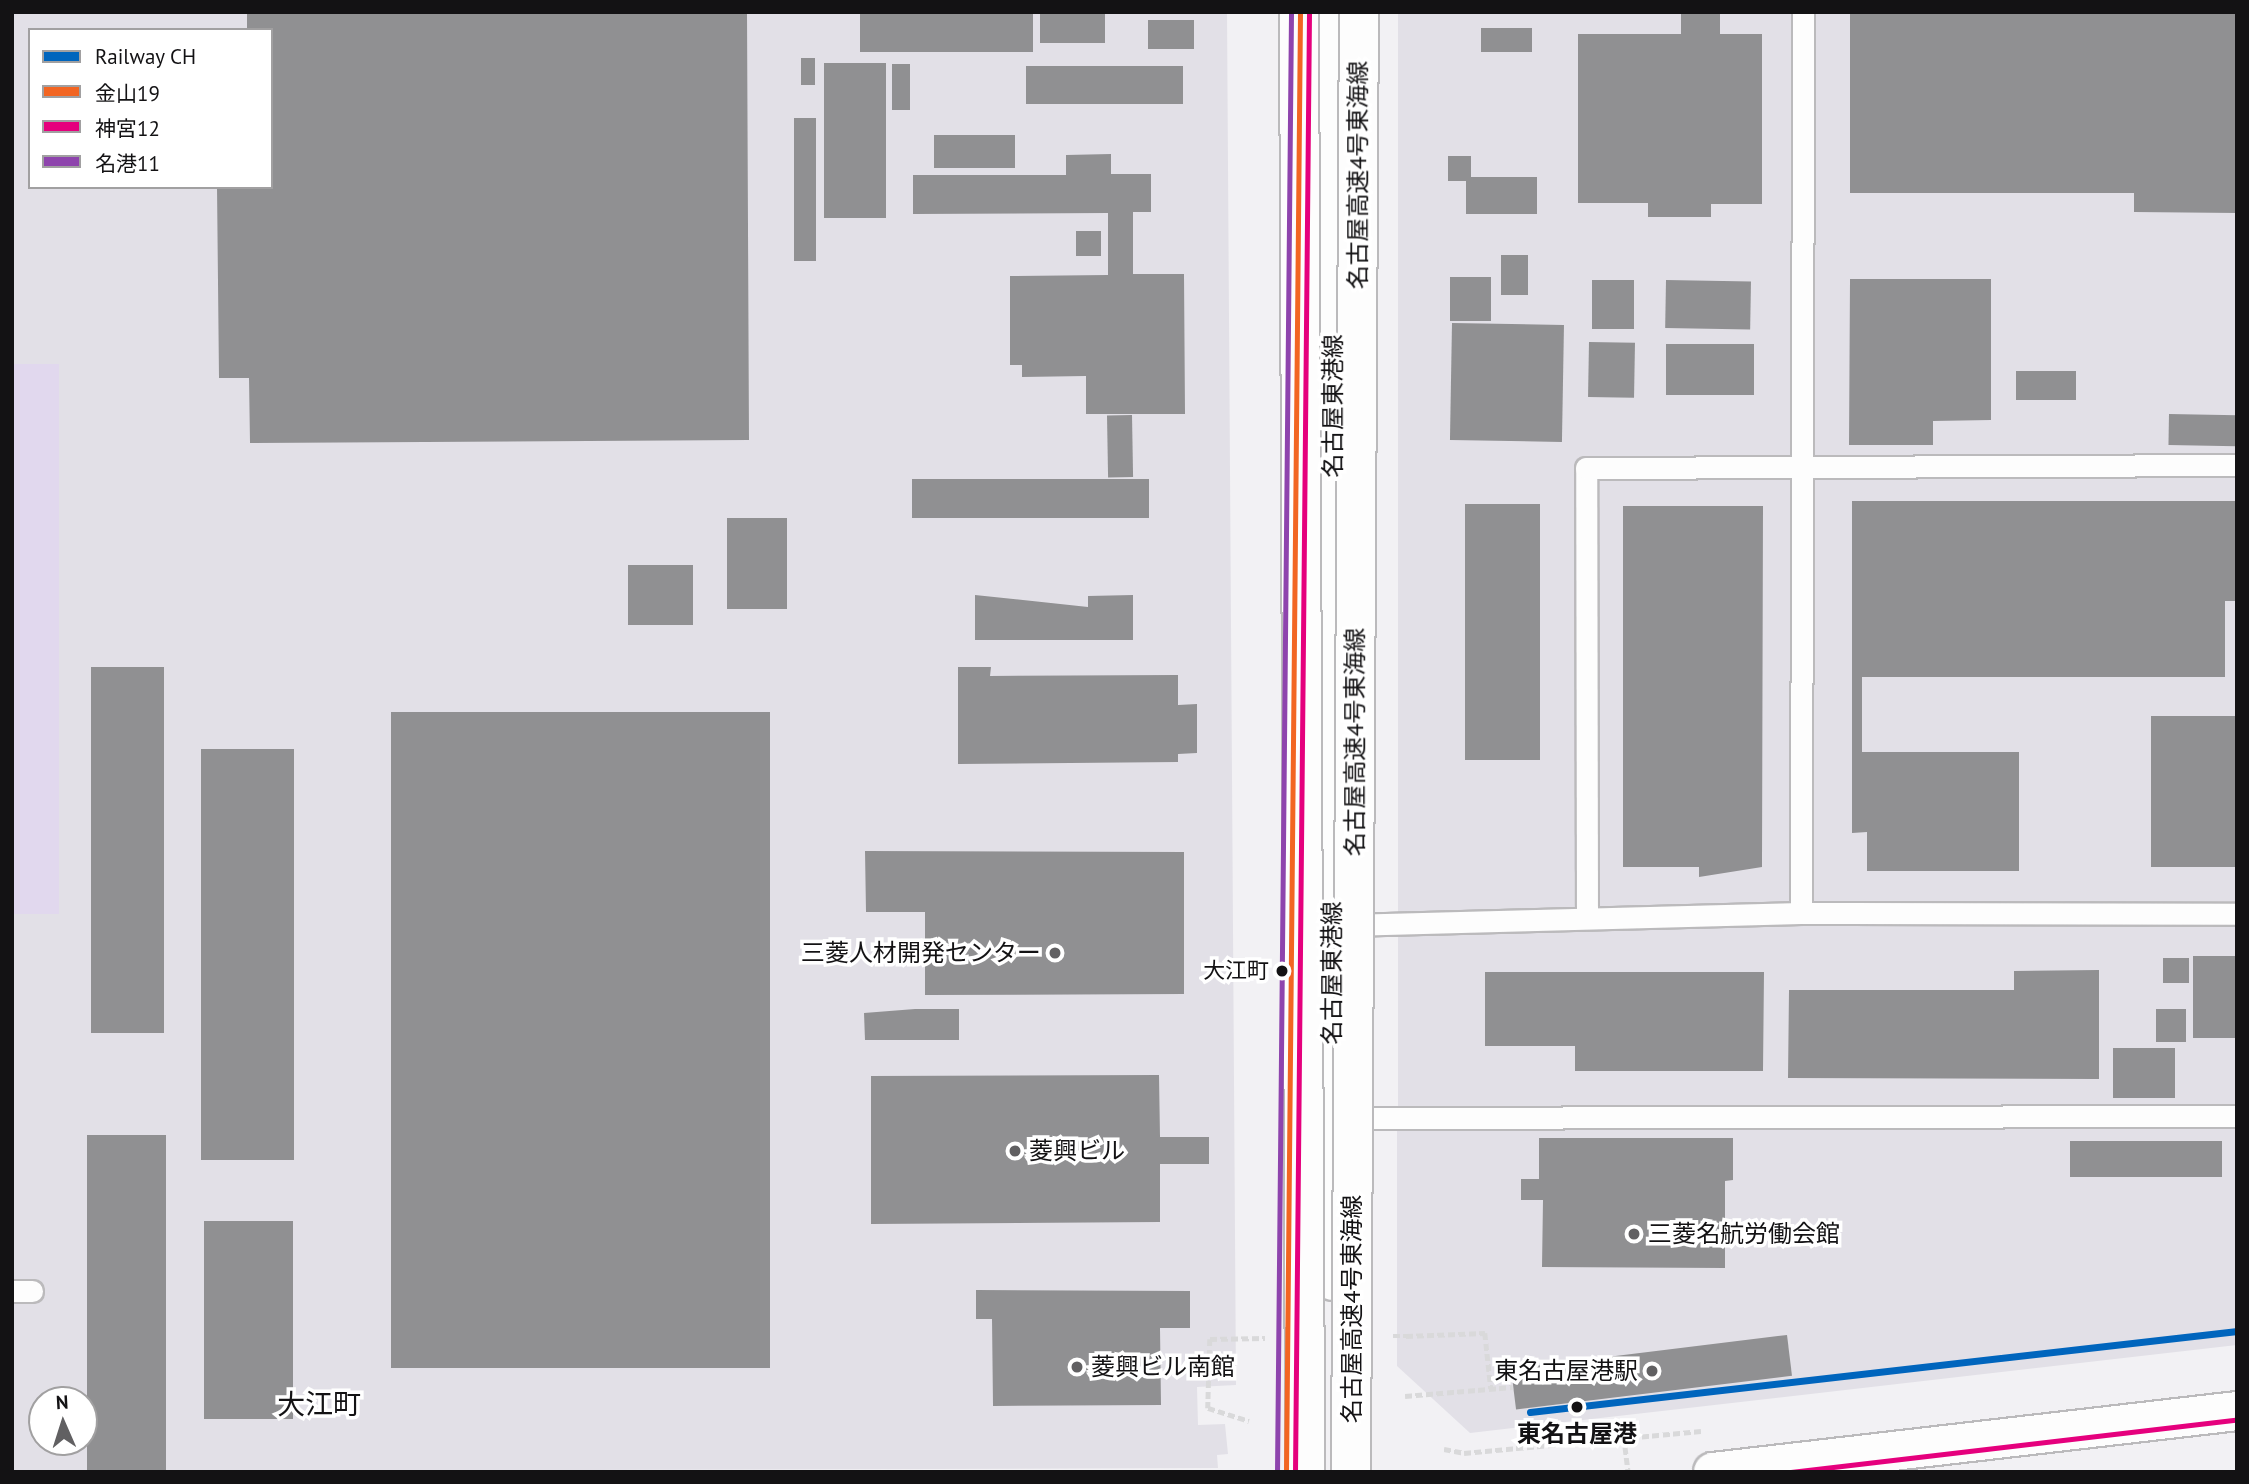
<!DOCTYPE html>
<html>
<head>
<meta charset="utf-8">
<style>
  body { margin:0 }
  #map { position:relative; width:2249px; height:1484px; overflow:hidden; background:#f2f1f4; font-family:"PT Sans","Noto Sans JP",sans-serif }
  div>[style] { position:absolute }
  .built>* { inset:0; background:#e2e0e7; transform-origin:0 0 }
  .green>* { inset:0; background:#e1d8ee; transform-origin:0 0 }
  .building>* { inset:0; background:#909092; transform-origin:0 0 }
  .path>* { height:4.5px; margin-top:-2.25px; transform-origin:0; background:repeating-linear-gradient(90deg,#d9d9da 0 7px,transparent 0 10.5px) }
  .roads { filter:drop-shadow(2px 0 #bbbabc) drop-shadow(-2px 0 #bbbabc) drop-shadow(0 2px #bbbabc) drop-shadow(0 -2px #bbbabc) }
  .lane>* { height:21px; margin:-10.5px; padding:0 10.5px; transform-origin:10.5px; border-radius:10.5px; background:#fdfdfd }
  .secondary>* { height:38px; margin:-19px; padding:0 19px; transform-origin:19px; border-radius:19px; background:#fdfdfd }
  .primary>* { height:38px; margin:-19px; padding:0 19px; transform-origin:19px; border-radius:19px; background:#fdfdfd }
  .path-bridge>* { height:4.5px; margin-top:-2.25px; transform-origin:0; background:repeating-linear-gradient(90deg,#d9d9da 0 7px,transparent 0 10.5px) }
  .bridges { filter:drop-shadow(2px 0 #bbbabc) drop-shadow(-2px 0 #bbbabc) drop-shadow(0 2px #bbbabc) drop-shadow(0 -2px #bbbabc) }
  .highway-bridge>* { height:38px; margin:-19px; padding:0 19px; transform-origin:19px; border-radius:19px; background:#fdfdfd }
  .bus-1>* { height:5px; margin:-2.5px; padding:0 2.5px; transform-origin:2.5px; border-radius:2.5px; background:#f26522 }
  .bus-2>* { height:5px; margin:-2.5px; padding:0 2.5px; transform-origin:2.5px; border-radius:2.5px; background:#e5007d }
  .bus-3>* { height:5px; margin:-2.5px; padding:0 2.5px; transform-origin:2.5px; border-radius:2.5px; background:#8e44ad }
  .rail-1>* { height:7px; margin:-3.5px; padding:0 3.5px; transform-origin:3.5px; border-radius:3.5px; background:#0065bd }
  .dots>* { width:19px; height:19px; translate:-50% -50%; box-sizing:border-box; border:4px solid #fff; border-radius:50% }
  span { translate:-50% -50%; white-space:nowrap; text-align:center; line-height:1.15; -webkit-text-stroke:7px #fff; paint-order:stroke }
  .bus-label { font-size:22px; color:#131214 }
  .right { translate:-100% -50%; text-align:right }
  .street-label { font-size:24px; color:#131214 }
  .poi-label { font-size:24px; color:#131214 }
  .left { translate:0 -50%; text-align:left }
  .stop-label { font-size:24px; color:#131214; font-weight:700 }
  .quarter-label { font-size:28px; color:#131214 }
  .frame { position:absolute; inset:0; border:14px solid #131214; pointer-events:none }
  .legend { position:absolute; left:28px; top:28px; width:245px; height:161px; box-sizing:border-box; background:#fff; border:2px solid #a1a0a1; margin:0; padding:9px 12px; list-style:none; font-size:21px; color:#131214 }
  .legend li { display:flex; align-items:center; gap:14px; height:35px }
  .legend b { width:35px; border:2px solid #a1a0a1 }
  .north { position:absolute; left:28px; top:1386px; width:70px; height:70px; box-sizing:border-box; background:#fff; border:2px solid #a1a0a1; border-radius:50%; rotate:357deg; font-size:19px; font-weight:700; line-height:28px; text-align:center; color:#131214 }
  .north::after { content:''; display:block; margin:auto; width:24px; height:32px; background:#616062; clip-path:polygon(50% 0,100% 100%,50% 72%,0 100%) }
</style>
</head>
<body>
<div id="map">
  <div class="built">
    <div style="clip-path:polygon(evenodd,12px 12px,1227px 12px,1236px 1385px,1197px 1387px,1198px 1425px,1225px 1424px,1228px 1454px,1217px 1455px,1218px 1468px,12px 1472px,12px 12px,30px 30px,271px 30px,271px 187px,30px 187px,30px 30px,12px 12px,42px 1400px,84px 1400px,84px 1442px,42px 1442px,42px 1400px)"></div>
    <div style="left:1398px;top:12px;width:839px;height:1094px"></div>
    <div style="clip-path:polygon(2237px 1128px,2237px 1345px,1470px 1433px,1397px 1366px,1397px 1129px)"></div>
  </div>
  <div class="green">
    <div style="left:12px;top:364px;width:47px;height:550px"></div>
  </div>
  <div class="building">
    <div style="clip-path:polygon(247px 12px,747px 12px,749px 440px,250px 443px,249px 378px,219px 378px,217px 187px,271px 187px,271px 30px,247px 30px)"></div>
    <div style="left:860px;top:12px;width:173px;height:40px"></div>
    <div style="left:1040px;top:12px;width:65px;height:31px"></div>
    <div style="clip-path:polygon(1850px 12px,2237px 12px,2237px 213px,2134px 212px,2134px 193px,1850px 193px)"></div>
    <div style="clip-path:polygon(1681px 14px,1720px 14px,1720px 34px,1762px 34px,1762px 204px,1711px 204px,1711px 217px,1648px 217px,1648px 203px,1578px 203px,1578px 34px,1681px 34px)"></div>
    <div style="left:1148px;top:20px;width:46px;height:29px"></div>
    <div style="left:1481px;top:28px;width:51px;height:24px"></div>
    <div style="left:801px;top:58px;width:14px;height:27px"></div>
    <div style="left:824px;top:63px;width:62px;height:155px"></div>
    <div style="left:892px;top:64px;width:18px;height:46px"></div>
    <div style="left:1183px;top:66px;width:38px;height:157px;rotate:90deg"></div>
    <div style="left:794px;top:118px;width:22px;height:143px"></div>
    <div style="left:1015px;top:135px;width:33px;height:81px;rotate:90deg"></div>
    <div style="clip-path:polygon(1111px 154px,1111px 174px,1151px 174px,1151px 212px,1133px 212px,1133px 274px,1184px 274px,1185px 414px,1086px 414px,1086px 376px,1022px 377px,1022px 365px,1010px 365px,1010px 276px,1108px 275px,1108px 213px,913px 214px,913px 175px,1066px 175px,1066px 155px)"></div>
    <div style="clip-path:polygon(1448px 156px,1471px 156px,1471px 177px,1537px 177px,1537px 214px,1466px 214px,1466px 181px,1448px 181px)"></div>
    <div style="left:1076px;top:231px;width:25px;height:25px"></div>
    <div style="left:1501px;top:255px;width:27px;height:40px"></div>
    <div style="left:1450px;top:277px;width:41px;height:44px"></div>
    <div style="clip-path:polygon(1850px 279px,1991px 279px,1991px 420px,1933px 421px,1933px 445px,1849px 445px)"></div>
    <div style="left:1592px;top:280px;width:42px;height:49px"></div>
    <div style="left:1666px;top:280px;width:85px;height:48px;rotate:1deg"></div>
    <div style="left:1452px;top:323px;width:112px;height:117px;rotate:1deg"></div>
    <div style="left:1589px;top:342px;width:46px;height:55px;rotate:1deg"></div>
    <div style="left:1666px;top:344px;width:88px;height:51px"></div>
    <div style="left:2016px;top:371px;width:60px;height:29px"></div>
    <div style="left:2169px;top:414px;width:68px;height:31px;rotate:1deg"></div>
    <div style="left:1132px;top:415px;width:62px;height:25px;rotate:89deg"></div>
    <div style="left:1149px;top:479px;width:39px;height:237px;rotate:90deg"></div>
    <div style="clip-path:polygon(1852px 501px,2237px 501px,2237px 601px,2225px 601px,2225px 677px,1862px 677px,1862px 752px,2019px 752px,2019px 871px,1867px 871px,1867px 832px,1852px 833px)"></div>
    <div style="left:1465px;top:504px;width:75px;height:256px"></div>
    <div style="clip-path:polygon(1623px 506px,1763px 506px,1762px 867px,1699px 877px,1699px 867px,1623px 867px)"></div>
    <div style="left:727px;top:518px;width:60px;height:91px"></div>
    <div style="left:693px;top:565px;width:60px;height:65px;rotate:90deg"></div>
    <div style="clip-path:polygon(975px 595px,1088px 607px,1088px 596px,1133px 595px,1133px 640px,975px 640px)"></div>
    <div style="left:91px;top:667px;width:73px;height:366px"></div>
    <div style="clip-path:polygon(958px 667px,991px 667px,990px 676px,1178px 675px,1178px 705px,1197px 704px,1197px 753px,1178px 754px,1178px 762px,958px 764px)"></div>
    <div style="left:770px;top:712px;width:656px;height:379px;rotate:90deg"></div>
    <div style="left:2151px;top:716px;width:86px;height:151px"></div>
    <div style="left:294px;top:749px;width:411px;height:93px;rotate:90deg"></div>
    <div style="clip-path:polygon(865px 851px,1184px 852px,1184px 994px,925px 995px,925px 912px,866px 912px)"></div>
    <div style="left:2193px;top:956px;width:44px;height:82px"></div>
    <div style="left:2163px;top:958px;width:26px;height:25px"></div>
    <div style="clip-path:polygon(2099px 970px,2099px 1079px,1788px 1078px,1789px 990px,2014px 990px,2014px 971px)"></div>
    <div style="clip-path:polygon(1485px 972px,1764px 972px,1763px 1071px,1575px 1071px,1575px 1046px,1485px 1046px)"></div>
    <div style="clip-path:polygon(915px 1009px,959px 1009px,959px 1040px,865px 1040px,864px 1013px)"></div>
    <div style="left:2156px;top:1009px;width:30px;height:33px"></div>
    <div style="left:2113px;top:1048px;width:62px;height:50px"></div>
    <div style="clip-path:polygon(1159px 1075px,1160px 1137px,1209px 1137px,1209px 1164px,1160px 1164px,1160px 1222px,871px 1224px,871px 1076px)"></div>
    <div style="left:87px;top:1135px;width:79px;height:337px"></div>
    <div style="clip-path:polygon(1539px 1138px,1733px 1138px,1733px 1180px,1725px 1181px,1725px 1268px,1542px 1267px,1543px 1200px,1521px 1200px,1521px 1179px,1539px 1179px)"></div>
    <div style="left:2070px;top:1141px;width:152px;height:36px"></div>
    <div style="left:293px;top:1221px;width:198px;height:89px;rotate:90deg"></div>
    <div style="clip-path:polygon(976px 1290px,1190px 1291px,1190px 1328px,1160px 1328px,1161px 1405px,993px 1406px,992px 1319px,976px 1319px)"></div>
    <div style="left:1787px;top:1335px;width:41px;height:278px;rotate:83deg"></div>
  </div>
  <div class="path">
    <div style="left:1406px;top:1336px;width:79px;rotate:-2.2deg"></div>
    <div style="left:1485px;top:1333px;width:56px;rotate:83.9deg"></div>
    <div style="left:1210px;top:1339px;width:69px;rotate:91.7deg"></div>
    <div style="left:1208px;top:1408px;width:43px;rotate:17.6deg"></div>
    <div style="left:1405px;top:1396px;width:108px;rotate:-4.8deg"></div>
    <div style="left:1624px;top:1437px;width:35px;rotate:83deg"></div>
    <div style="left:1444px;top:1449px;width:20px;rotate:11deg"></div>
    <div style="left:1464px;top:1453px;width:238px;rotate:-5.3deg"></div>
  </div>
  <div class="roads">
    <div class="lane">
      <div style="left:1801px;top:913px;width:901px;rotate:-89.87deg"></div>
      <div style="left:1587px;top:917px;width:449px;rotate:-90.1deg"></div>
      <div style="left:1586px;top:468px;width:651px;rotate:-0.26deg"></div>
      <div style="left:1347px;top:925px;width:454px;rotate:-1.5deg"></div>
      <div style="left:1801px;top:913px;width:436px;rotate:0.1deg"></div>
      <div style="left:1345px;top:1118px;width:892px;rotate:-0.13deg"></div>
      <div style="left:12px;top:1291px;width:20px"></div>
    </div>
    <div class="secondary">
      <div style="left:1333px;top:1281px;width:1269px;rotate:-89.91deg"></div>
    </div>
    <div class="primary">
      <div style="left:1713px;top:1472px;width:528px;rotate:-6.64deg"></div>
    </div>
  </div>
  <div class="path-bridge">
    <div style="left:1393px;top:1336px;width:13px"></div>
    <div style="left:1210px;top:1339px;width:55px;rotate:-1deg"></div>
  </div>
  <div class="bridges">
    <div class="highway-bridge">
      <div style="left:1299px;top:12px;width:1460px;rotate:89.76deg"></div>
      <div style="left:1351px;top:1472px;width:1460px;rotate:-89.69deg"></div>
    </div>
  </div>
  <div class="bus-1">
    <div style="left:1286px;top:1472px;width:1460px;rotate:-89.45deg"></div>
  </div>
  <div class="bus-2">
    <div style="left:1295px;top:1472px;width:1460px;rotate:-89.45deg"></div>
    <div style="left:1791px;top:1472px;width:449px;rotate:-6.7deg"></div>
  </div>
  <div class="bus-3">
    <div style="left:1277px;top:1472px;width:1460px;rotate:-89.45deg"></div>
  </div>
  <div class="rail-1">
    <div style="left:1530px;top:1412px;width:712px;rotate:-6.54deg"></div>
  </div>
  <div class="dots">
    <div style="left:1055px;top:953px;background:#616062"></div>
    <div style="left:1282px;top:971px;background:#131214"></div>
    <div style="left:1015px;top:1151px;background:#616062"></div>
    <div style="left:1634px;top:1234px;background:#616062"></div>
    <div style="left:1077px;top:1367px;background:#616062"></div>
    <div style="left:1652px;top:1371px;background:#616062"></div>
    <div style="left:1577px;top:1407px;background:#131214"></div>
  </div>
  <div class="bus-label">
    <span class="right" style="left:1269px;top:971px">大江町</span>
  </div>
  <div class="street-label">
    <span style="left:1358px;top:175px;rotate:-90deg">名古屋高速4号東海線</span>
    <span style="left:1333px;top:406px;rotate:-90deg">名古屋東港線</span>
    <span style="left:1355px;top:742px;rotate:-90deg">名古屋高速4号東海線</span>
    <span style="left:1332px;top:973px;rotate:-90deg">名古屋東港線</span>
    <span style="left:1352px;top:1309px;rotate:-90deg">名古屋高速4号東海線</span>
  </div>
  <div class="poi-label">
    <span class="right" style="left:1041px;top:953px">三菱人材開発センター</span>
    <span class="left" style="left:1029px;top:1151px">菱興ビル</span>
    <span class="left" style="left:1648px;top:1234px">三菱名航労働会館</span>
    <span class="left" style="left:1091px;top:1367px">菱興ビル南館</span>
    <span class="right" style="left:1638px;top:1371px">東名古屋港駅</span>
  </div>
  <div class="stop-label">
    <span style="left:1577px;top:1434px">東名古屋港</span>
  </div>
  <div class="quarter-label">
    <span style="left:319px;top:1404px">大江町</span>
  </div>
  <div class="frame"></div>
  <ul class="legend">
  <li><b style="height:9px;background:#0065bd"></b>Railway CH</li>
  <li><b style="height:9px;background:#f26522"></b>金山19</li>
  <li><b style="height:9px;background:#e5007d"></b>神宮12</li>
  <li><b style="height:9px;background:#8e44ad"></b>名港11</li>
  </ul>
  <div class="north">N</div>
</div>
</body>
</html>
